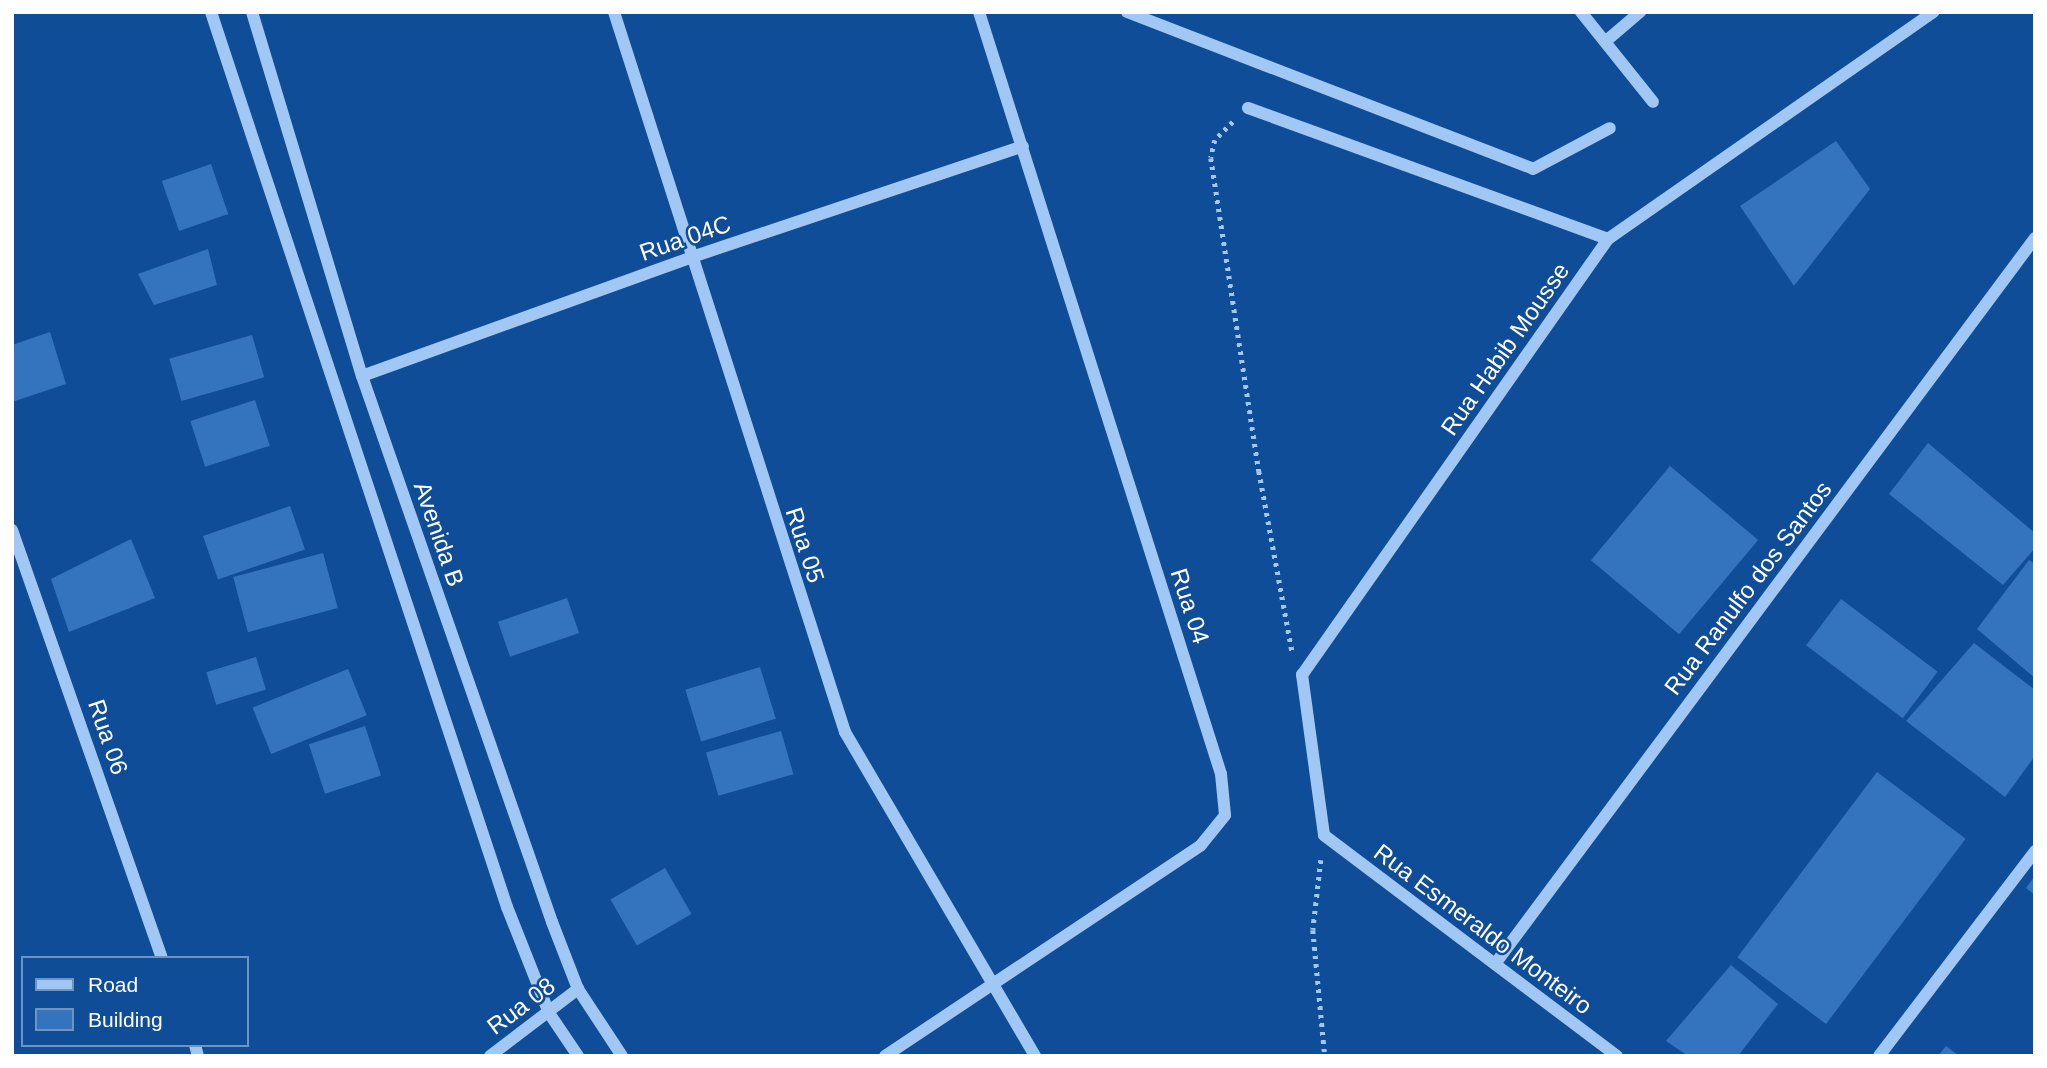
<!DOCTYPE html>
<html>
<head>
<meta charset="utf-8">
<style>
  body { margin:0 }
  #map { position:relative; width:2047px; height:1068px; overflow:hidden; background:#104d98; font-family:Helvetica,sans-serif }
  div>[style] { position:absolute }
  .building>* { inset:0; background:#3474be; transform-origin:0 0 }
  .path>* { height:4.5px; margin-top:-2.25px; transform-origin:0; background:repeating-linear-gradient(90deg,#a1c8f4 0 3.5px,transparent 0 8.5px) }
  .minor>* { height:12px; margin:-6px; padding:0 6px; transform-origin:6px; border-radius:6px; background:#a1c8f4 }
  span { translate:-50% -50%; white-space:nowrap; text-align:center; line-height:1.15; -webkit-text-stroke:5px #104d98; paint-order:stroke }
  .street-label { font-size:24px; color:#fff }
  .frame { position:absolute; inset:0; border:14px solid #fff; pointer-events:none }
  .legend { position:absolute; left:21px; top:956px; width:228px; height:91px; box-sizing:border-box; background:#104d98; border:2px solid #7094c1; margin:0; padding:9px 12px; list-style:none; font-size:21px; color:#fff }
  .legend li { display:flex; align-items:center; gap:14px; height:35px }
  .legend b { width:35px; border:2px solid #7094c1 }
</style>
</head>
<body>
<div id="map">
  <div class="building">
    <div style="clip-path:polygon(1836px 141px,1870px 189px,1794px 286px,1740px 206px)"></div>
    <div style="left:211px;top:164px;width:53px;height:52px;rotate:71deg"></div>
    <div style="clip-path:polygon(208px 249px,217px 285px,154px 305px,138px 274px)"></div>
    <div style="clip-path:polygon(50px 332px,66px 384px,12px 402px,12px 345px)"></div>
    <div style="left:252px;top:335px;width:44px;height:86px;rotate:74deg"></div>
    <div style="left:255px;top:400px;width:48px;height:68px;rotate:72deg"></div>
    <div style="clip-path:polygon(1928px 443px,2035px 533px,2035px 548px,2003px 585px,1889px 494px)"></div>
    <div style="left:1670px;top:466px;width:115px;height:123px;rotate:40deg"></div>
    <div style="left:290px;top:506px;width:46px;height:92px;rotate:71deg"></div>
    <div style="clip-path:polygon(131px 539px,155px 598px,69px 632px,51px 579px)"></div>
    <div style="left:323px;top:553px;width:57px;height:93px;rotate:75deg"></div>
    <div style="clip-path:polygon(2029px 560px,2035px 564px,2035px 678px,1977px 629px)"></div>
    <div style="left:567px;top:598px;width:37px;height:73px;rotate:71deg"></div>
    <div style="left:1841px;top:599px;width:121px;height:58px;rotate:37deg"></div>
    <div style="clip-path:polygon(1974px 643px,2035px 690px,2035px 756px,2005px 797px,1906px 721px)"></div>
    <div style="left:256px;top:657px;width:34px;height:52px;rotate:73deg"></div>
    <div style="left:760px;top:667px;width:54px;height:78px;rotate:73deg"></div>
    <div style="left:348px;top:669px;width:50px;height:103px;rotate:68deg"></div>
    <div style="left:365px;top:726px;width:52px;height:59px;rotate:72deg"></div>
    <div style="left:781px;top:731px;width:45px;height:78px;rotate:74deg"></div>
    <div style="left:1877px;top:772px;width:111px;height:232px;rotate:37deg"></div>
    <div style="left:665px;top:868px;width:53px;height:63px;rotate:60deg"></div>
    <div style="clip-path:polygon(2035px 876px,2035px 895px,2026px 888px)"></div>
    <div style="clip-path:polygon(1731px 965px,1778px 1004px,1738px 1056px,1688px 1056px,1666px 1041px)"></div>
    <div style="clip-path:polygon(1946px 1046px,1959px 1056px,1938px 1056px)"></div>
  </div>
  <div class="path">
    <div style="left:1233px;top:122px;width:25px;rotate:135deg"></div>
    <div style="left:1215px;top:140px;width:18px;rotate:103deg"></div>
    <div style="left:1211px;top:158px;width:317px;rotate:81.3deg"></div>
    <div style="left:1259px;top:471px;width:183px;rotate:79.6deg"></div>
    <div style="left:1321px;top:860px;width:70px;rotate:96.5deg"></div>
    <div style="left:1313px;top:930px;width:127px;rotate:84.6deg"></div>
  </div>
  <div class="minor">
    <div style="left:211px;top:12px;width:943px;rotate:71.7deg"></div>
    <div style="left:507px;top:907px;width:114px;rotate:68.4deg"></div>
    <div style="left:549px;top:1013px;width:52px;rotate:56deg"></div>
    <div style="left:252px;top:12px;width:380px;rotate:73.2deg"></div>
    <div style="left:362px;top:376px;width:578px;rotate:70.81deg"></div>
    <div style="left:552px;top:922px;width:72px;rotate:68.8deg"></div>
    <div style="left:578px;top:989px;width:80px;rotate:56.7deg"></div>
    <div style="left:614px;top:12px;width:756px;rotate:72.21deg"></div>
    <div style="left:845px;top:732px;width:376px;rotate:59.6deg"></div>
    <div style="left:1127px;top:12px;width:435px;rotate:21.1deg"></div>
    <div style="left:1533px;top:169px;width:87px;rotate:-28deg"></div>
    <div style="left:1581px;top:12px;width:115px;rotate:51.3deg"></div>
    <div style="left:1606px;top:41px;width:45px;rotate:-40.5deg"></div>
    <div style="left:1248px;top:108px;width:383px;rotate:20deg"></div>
    <div style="left:362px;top:376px;width:348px;rotate:-19.8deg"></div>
    <div style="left:689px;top:258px;width:352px;rotate:-18.5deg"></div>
    <div style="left:12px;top:530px;width:454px;rotate:70.7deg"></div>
    <div style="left:1495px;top:964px;width:905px;rotate:-53.36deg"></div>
    <div style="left:195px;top:1045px;width:11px;rotate:75deg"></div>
    <div style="left:490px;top:1056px;width:111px;rotate:-37.3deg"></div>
    <div style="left:885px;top:1056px;width:380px;rotate:-33.7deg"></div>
    <div style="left:1201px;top:845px;width:38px;rotate:-51deg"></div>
    <div style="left:1225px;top:815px;width:41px;rotate:-95.6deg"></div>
    <div style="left:1221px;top:774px;width:800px;rotate:-107.62deg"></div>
    <div style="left:1617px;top:1056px;width:367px;rotate:-143deg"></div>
    <div style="left:1324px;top:835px;width:162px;rotate:-97.8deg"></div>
    <div style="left:1302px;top:675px;width:533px;rotate:-54.94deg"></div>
    <div style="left:1608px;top:239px;width:397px;rotate:-34.9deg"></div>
    <div style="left:1879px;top:1056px;width:258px;rotate:-52.7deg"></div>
  </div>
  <div class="street-label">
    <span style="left:685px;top:238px;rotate:-19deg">Rua 04C</span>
    <span style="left:1505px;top:349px;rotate:-55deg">Rua Habib Mousse</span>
    <span style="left:439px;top:534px;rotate:71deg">Avenida B</span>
    <span style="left:805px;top:545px;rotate:72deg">Rua 05</span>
    <span style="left:1748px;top:588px;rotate:-53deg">Rua Ranulfo dos Santos</span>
    <span style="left:1190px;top:606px;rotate:72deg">Rua 04</span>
    <span style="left:108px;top:737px;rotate:71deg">Rua 06</span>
    <span style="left:1483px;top:929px;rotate:37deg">Rua Esmeraldo Monteiro</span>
    <span style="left:521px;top:1006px;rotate:-37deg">Rua 08</span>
  </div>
  <div class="frame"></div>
  <ul class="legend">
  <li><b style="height:9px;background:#a1c8f4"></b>Road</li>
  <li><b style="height:19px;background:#3474be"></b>Building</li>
  </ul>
</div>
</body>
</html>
